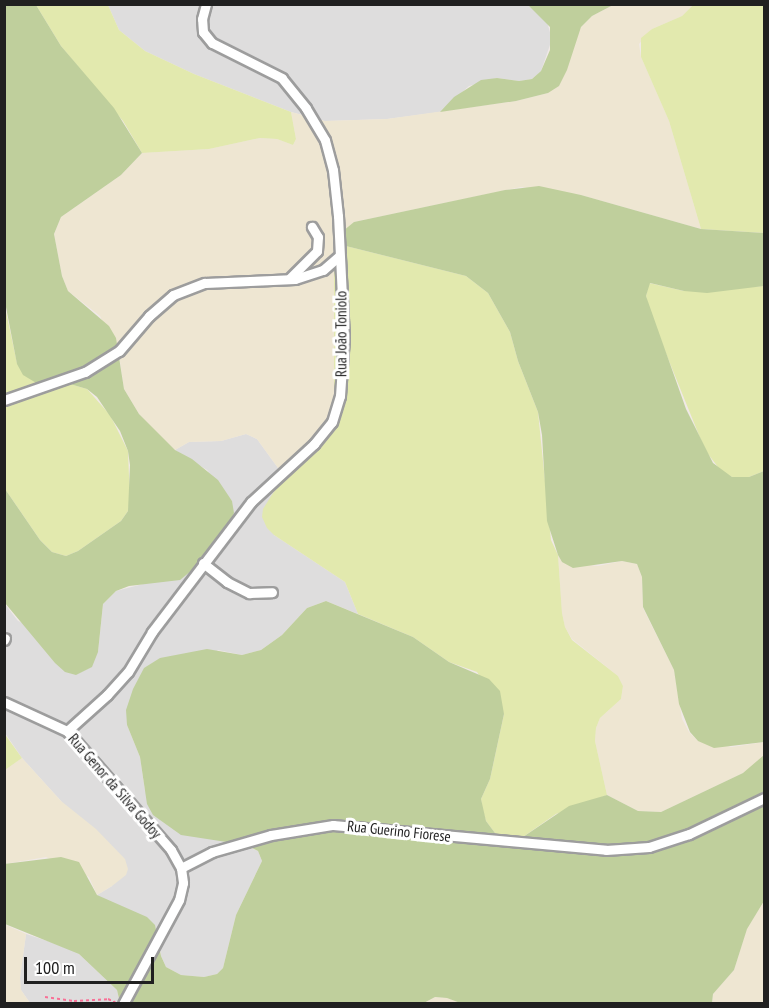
<!DOCTYPE html>
<html>
<head>
<meta charset="utf-8">
<style>
  body { margin:0 }
  #map { position:relative; width:769px; height:1008px; overflow:hidden; background:#f0e9e6; font-family:"PT Sans Narrow",sans-serif }
  div>[style] { position:absolute }
  .residential>* { inset:0; background:#dedddd }
  .farmland>* { inset:0; background:#eee6d2 }
  .grass>* { inset:0; background:#e2e9ae }
  .forest>* { inset:0; background:#bfcf9c }
  .path>* { height:1.5px; margin-top:-0.75px; transform-origin:0; background:repeating-linear-gradient(90deg,#f87096 0 3px,transparent 0 6px) }
  .roads { filter:drop-shadow(2px 0 #9d9d9d) drop-shadow(-2px 0 #9d9d9d) drop-shadow(0 2px #9d9d9d) drop-shadow(0 -2px #9d9d9d) }
  .minor>* { height:9px; margin:-4.5px; padding:0 4.5px; transform-origin:4.5px; border-radius:4.5px; background:#fff }
  span { translate:-50% -50%; white-space:nowrap; text-align:center; line-height:1.15; -webkit-text-stroke:6px #fff; paint-order:stroke }
  .street-label { font-size:15px; color:#202020 }
  .frame { position:absolute; inset:0; border:6px solid #202020; pointer-events:none }
  .scale { position:absolute; left:24px; top:957px; width:130px; height:27px; box-sizing:border-box; border:3px solid #202020; border-top:0; padding-left:8px; font-size:18px; line-height:21px; white-space:nowrap; color:#202020; -webkit-text-stroke:4px #fff; paint-order:stroke }
</style>
</head>
<body>
<div id="map">
  <div class="residential">
    <div style="clip-path:polygon(108px 5px,528px 5px,547px 22px,552px 39px,541px 71px,532px 79px,519px 81px,497px 78px,469px 86px,440px 112px,387px 119px,325px 121px,291px 112px,194px 74px,145px 51px,119px 30px)"></div>
    <div style="clip-path:polygon(246px 434px,257px 439px,286px 479px,273px 493px,274px 535px,345px 582px,358px 614px,326px 601px,307px 608px,282px 635px,261px 650px,242px 655px,218px 650px,127px 725px,140px 757px,145px 791px,235px 842px,258px 851px,262px 861px,236px 915px,223px 968px,217px 974px,204px 977px,181px 975px,166px 967px,161px 956px,159px 933px,97px 895px,112px 886px,61px 801px,22px 758px,5px 733px,4px 603px,18px 621px,98px 652px,103px 604px,116px 591px,143px 584px,232px 501px,207px 470px,175px 450px,189px 442px,221px 441px)"></div>
    <div style="clip-path:polygon(26px 934px,66px 947px,79px 954px,117px 990px,120px 1003px,30px 1003px,21px 990px,20px 978px)"></div>
  </div>
  <div class="farmland">
    <div style="clip-path:polygon(613px 5px,693px 5px,682px 16px,652px 29px,639px 44px,641px 57px,669px 121px,701px 229px,581px 195px,521px 187px,354px 222px,336px 370px,334px 404px,329px 422px,286px 479px,257px 439px,246px 434px,221px 441px,189px 442px,175px 450px,154px 431px,139px 414px,124px 389px,119px 355px,100px 316px,68px 291px,62px 276px,54px 234px,61px 217px,121px 175px,142px 153px,209px 149px,260px 138px,277px 139px,293px 145px,296px 139px,291px 112px,325px 121px,387px 119px,516px 101px,548px 93px,581px 27px,592px 16px)"></div>
    <div style="clip-path:polygon(558px 555px,562px 562px,598px 566px,622px 561px,637px 564px,642px 577px,643px 608px,674px 670px,682px 719px,689px 732px,698px 741px,732px 747px,764px 742px,764px 755px,754px 765px,743px 773px,661px 812px,638px 811px,607px 795px,595px 741px,596px 728px,600px 718px,621px 699px,623px 686px,618px 676px,572px 639px,565px 627px,562px 613px)"></div>
    <div style="clip-path:polygon(22px 758px,61px 801px,96px 829px,125px 859px,128px 869px,126px 875px,112px 886px,97px 895px,89px 877px,46px 857px,5px 864px,5px 770px)"></div>
    <div style="clip-path:polygon(764px 901px,764px 1003px,712px 1004px,713px 994px,734px 970px,747px 928px)"></div>
    <div style="clip-path:polygon(4px 924px,26px 934px,20px 978px,21px 990px,30px 1003px,5px 1003px)"></div>
    <div style="clip-path:polygon(435px 997px,447px 998px,463px 1003px,422px 1004px)"></div>
  </div>
  <div class="grass">
    <div style="clip-path:polygon(36px 5px,108px 5px,119px 30px,145px 51px,194px 74px,291px 112px,296px 139px,293px 145px,277px 139px,260px 138px,209px 149px,142px 153px,123px 121px,61px 46px)"></div>
    <div style="clip-path:polygon(693px 5px,764px 5px,764px 233px,701px 229px,669px 121px,641px 57px,641px 38px,652px 29px,682px 16px)"></div>
    <div style="clip-path:polygon(334px 243px,466px 276px,488px 293px,510px 332px,518px 361px,538px 412px,551px 540px,558px 555px,562px 613px,565px 627px,572px 640px,618px 676px,623px 686px,621px 699px,600px 718px,596px 728px,595px 741px,607px 795px,556px 814px,520px 839px,498px 837px,486px 821px,482px 808px,481px 799px,490px 779px,504px 714px,477px 672px,449px 662px,413px 637px,358px 614px,345px 582px,274px 535px,267px 528px,262px 517px,263px 509px,273px 493px,322px 434px,334px 404px)"></div>
    <div style="clip-path:polygon(649px 283px,684px 291px,764px 286px,764px 471px,749px 477px,732px 477px,721px 471px,705px 450px,650px 314px,646px 296px)"></div>
    <div style="clip-path:polygon(4px 302px,17px 363px,38px 384px,70px 384px,87px 389px,110px 415px,128px 451px,130px 501px,128px 511px,121px 521px,78px 551px,66px 556px,52px 552px,40px 540px,5px 489px)"></div>
    <div style="clip-path:polygon(4px 733px,22px 758px,5px 770px,4px 770px)"></div>
  </div>
  <div class="forest">
    <div style="clip-path:polygon(5px 5px,36px 5px,61px 46px,114px 108px,142px 153px,121px 175px,61px 217px,54px 234px,62px 276px,68px 291px,109px 326px,116px 338px,124px 389px,139px 414px,175px 450px,192px 459px,218px 480px,232px 501px,234px 513px,226px 531px,197px 566px,180px 580px,129px 586px,116px 591px,103px 604px,98px 652px,92px 667px,76px 675px,65px 672px,55px 663px,5px 603px,5px 489px,40px 540px,52px 552px,66px 556px,78px 551px,121px 521px,128px 511px,130px 465px,128px 451px,120px 431px,97px 397px,87px 389px,70px 384px,38px 384px,23px 375px,17px 364px,5px 302px)"></div>
    <div style="clip-path:polygon(528px 5px,613px 5px,592px 16px,581px 27px,567px 70px,559px 86px,548px 93px,516px 101px,440px 112px,454px 97px,481px 80px,497px 78px,519px 81px,532px 79px,541px 71px,550px 50px,550px 27px)"></div>
    <div style="clip-path:polygon(539px 186px,581px 195px,701px 229px,764px 233px,764px 286px,707px 293px,684px 291px,650px 283px,646px 296px,686px 409px,713px 463px,732px 477px,749px 477px,764px 471px,764px 742px,714px 748px,698px 741px,690px 732px,679px 704px,674px 670px,643px 607px,642px 577px,637px 564px,622px 561px,573px 568px,562px 562px,558px 555px,547px 521px,542px 435px,538px 412px,518px 361px,510px 332px,488px 293px,466px 276px,334px 243px,337px 236px,354px 222px,505px 190px)"></div>
    <div style="clip-path:polygon(326px 601px,413px 637px,449px 662px,489px 679px,500px 691px,504px 714px,490px 779px,481px 799px,486px 821px,498px 837px,520px 839px,569px 806px,607px 795px,638px 811px,661px 812px,743px 773px,764px 755px,764px 901px,747px 929px,734px 970px,713px 994px,712px 1003px,463px 1004px,447px 998px,435px 997px,422px 1004px,120px 1003px,117px 990px,79px 954px,5px 924px,4px 864px,61px 857px,79px 862px,97px 895px,147px 917px,155px 925px,161px 956px,166px 967px,181px 975px,204px 977px,217px 974px,223px 968px,236px 915px,262px 861px,258px 851px,246px 845px,181px 835px,153px 815px,147px 804px,140px 757px,127px 725px,126px 710px,133px 689px,144px 668px,160px 658px,207px 649px,242px 655px,261px 650px,282px 635px,307px 608px)"></div>
  </div>
  <div class="path">
    <div style="left:45px;top:997px;width:29px;rotate:8deg"></div>
    <div style="left:74px;top:1001px;width:34px;rotate:-3deg"></div>
    <div style="left:108px;top:999px;width:8px;rotate:23deg"></div>
  </div>
  <div class="roads">
    <div class="minor">
      <div style="left:290px;top:278px;width:38px;rotate:-45deg"></div>
      <div style="left:317px;top:251px;width:14px;rotate:-86deg"></div>
      <div style="left:318px;top:237px;width:12px;rotate:-121deg"></div>
      <div style="left:4px;top:400px;width:86px;rotate:-19.1deg"></div>
      <div style="left:85px;top:372px;width:40px;rotate:-32deg"></div>
      <div style="left:119px;top:351px;width:46px;rotate:-49.4deg"></div>
      <div style="left:149px;top:316px;width:32px;rotate:-41deg"></div>
      <div style="left:173px;top:295px;width:34px;rotate:-21deg"></div>
      <div style="left:205px;top:283px;width:90px;rotate:-2.5deg"></div>
      <div style="left:295px;top:279px;width:29px;rotate:-18deg"></div>
      <div style="left:323px;top:270px;width:21px;rotate:-41deg"></div>
      <div style="left:203px;top:563px;width:31px;rotate:38deg"></div>
      <div style="left:227px;top:582px;width:25px;rotate:27deg"></div>
      <div style="left:249px;top:593px;width:23px;rotate:-2deg"></div>
      <div style="left:4px;top:640px;width:2px;rotate:-63deg"></div>
      <div style="left:4px;top:702px;width:69px;rotate:24.7deg"></div>
      <div style="left:67px;top:731px;width:158px;rotate:48.8deg"></div>
      <div style="left:171px;top:850px;width:21px;rotate:61deg"></div>
      <div style="left:181px;top:868px;width:15px;rotate:82deg"></div>
      <div style="left:183px;top:883px;width:17px;rotate:103deg"></div>
      <div style="left:179px;top:900px;width:118px;rotate:118.3deg"></div>
      <div style="left:67px;top:731px;width:54px;rotate:-42deg"></div>
      <div style="left:107px;top:695px;width:31px;rotate:-48deg"></div>
      <div style="left:128px;top:672px;width:47px;rotate:-59deg"></div>
      <div style="left:152px;top:632px;width:163px;rotate:-52.7deg"></div>
      <div style="left:251px;top:502px;width:86px;rotate:-42.6deg"></div>
      <div style="left:314px;top:444px;width:28px;rotate:-51deg"></div>
      <div style="left:332px;top:422px;width:27px;rotate:-73deg"></div>
      <div style="left:340px;top:396px;width:58px;rotate:-86.1deg"></div>
      <div style="left:344px;top:338px;width:122px;rotate:-92.8deg"></div>
      <div style="left:338px;top:216px;width:46px;rotate:-96.2deg"></div>
      <div style="left:333px;top:170px;width:31px;rotate:-105deg"></div>
      <div style="left:325px;top:140px;width:37px;rotate:-121deg"></div>
      <div style="left:306px;top:108px;width:38px;rotate:-129deg"></div>
      <div style="left:282px;top:78px;width:78px;rotate:-153.4deg"></div>
      <div style="left:212px;top:43px;width:14px;rotate:-129deg"></div>
      <div style="left:203px;top:32px;width:13px;rotate:-94deg"></div>
      <div style="left:202px;top:19px;width:16px;rotate:-75deg"></div>
      <div style="left:181px;top:868px;width:35px;rotate:-27deg"></div>
      <div style="left:212px;top:852px;width:61px;rotate:-16.1deg"></div>
      <div style="left:271px;top:835px;width:63px;rotate:-9.2deg"></div>
      <div style="left:333px;top:825px;width:274px;rotate:5.2deg"></div>
      <div style="left:606px;top:850px;width:43px;rotate:-4deg"></div>
      <div style="left:649px;top:847px;width:42px;rotate:-18deg"></div>
      <div style="left:689px;top:834px;width:83px;rotate:-25.6deg"></div>
    </div>
  </div>
  <div class="street-label">
    <span style="left:341px;top:334px;rotate:-90deg">Rua João Toniolo</span>
    <span style="left:115px;top:786px;rotate:49deg">Rua Genor da Silva Godoy</span>
    <span style="left:399px;top:831px;rotate:6deg">Rua Guerino Fiorese</span>
  </div>
  <div class="frame"></div>
  <div class="scale">100 m</div>
</div>
</body>
</html>
